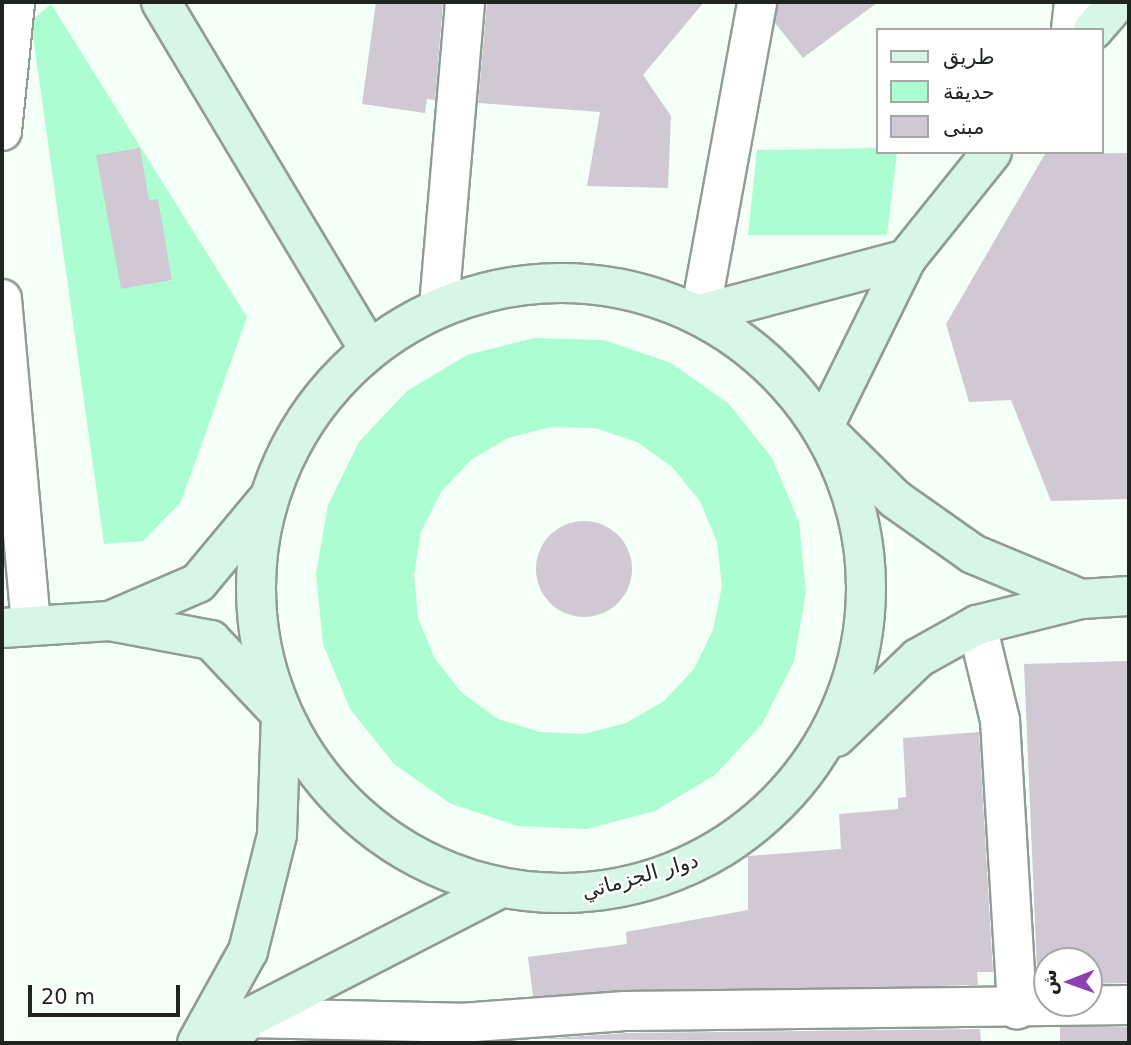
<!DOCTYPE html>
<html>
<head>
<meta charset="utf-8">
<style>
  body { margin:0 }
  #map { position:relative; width:1131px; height:1045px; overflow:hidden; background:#f4fff8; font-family:"DejaVu Sans","Noto Naskh Arabic",sans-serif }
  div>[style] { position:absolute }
  .green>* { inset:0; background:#acfdd2 }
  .building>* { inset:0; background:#d0c9d4; transform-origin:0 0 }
  .round { border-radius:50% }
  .roads { filter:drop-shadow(2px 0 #909c95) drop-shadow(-2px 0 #909c95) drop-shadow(0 2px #909c95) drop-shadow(0 -2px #909c95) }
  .street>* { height:38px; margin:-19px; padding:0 19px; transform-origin:19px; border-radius:19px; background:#fff }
  .secondary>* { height:38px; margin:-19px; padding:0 19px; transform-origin:19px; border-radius:19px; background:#d8f6e7 }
  .secondary>.ring { margin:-19px; padding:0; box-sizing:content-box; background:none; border:38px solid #d8f6e7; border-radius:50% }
  span { translate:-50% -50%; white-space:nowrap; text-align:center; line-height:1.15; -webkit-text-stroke:5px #fff; paint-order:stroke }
  .street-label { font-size:21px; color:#1f2421 }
  .frame { position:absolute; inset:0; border:4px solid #1f2421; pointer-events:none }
  .legend { position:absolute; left:876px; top:28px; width:228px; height:126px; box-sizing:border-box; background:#fff; border:2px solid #a5a7a6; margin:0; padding:9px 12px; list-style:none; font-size:21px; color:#1f2421 }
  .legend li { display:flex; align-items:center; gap:14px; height:35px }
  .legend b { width:35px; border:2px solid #a5a7a6 }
  .north { position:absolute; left:1033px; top:947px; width:70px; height:70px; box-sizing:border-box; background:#fff; border:2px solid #a5a7a6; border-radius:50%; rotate:269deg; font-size:19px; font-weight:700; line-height:28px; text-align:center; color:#1f2421 }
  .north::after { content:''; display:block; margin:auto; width:24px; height:32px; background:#8d40b1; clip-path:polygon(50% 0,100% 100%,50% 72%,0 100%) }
  .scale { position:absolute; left:28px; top:985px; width:152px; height:32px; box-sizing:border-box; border:4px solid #1f2421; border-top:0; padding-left:9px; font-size:21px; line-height:24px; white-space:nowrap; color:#1f2421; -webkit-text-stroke:5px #fff; paint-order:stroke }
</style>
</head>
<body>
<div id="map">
  <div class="green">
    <div style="clip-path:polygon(51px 4px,247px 317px,181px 502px,143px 541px,104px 544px,31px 21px)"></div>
    <div style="clip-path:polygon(877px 148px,897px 152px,887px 235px,748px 235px,757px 150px)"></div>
    <div style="clip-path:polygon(evenodd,534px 338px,604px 340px,671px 363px,728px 403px,772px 458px,799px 522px,806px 592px,794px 661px,762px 724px,715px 775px,655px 811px,587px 829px,518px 826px,451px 804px,394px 764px,350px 709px,323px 644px,316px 574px,328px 505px,359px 442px,407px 391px,467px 355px,534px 338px,551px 427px,595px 428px,637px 442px,672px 467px,700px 501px,717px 542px,722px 586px,713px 630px,694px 669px,664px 701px,626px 723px,584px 734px,540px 732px,498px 719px,462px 693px,435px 659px,418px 618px,414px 575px,421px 532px,441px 492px,471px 460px,508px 438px,551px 427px)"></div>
  </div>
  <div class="building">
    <div style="clip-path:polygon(376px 2px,443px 2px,435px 100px,427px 99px,425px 113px,362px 104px)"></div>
    <div style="clip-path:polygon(487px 2px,704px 2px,643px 75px,671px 116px,668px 188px,587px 186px,600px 112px,478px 103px)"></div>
    <div style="clip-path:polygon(778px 2px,878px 2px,803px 58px,775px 23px)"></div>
    <div style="clip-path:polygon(140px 148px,149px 200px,158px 199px,172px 280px,121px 289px,96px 155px)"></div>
    <div style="clip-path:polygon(1129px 153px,1129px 499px,1051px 501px,1011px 400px,969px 402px,946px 324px,1045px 154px)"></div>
    <div class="round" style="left:536px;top:521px;width:96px;height:96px"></div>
    <div style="clip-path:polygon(1129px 661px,1129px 983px,1089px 984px,1089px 961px,1047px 961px,1047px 970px,1037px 970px,1024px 664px)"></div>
    <div style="clip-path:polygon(979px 732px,993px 972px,977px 972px,978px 985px,533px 996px,528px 957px,627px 944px,626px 932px,748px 910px,748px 856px,841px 849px,839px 814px,898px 809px,898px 798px,906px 797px,903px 738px)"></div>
    <div style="left:1129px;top:1027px;width:16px;height:69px;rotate:90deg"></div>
    <div style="clip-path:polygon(980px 1029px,981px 1043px,539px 1039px,626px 1033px)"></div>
  </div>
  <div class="roads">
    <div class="street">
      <div style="left:1071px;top:30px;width:28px;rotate:-84deg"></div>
      <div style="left:2px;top:131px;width:130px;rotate:-84.2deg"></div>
      <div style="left:2px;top:299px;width:328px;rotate:84.9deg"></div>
      <div style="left:439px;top:306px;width:305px;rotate:-85.1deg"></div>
      <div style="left:700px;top:314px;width:317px;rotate:-79.6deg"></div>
      <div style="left:977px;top:625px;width:98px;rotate:76.4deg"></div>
      <div style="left:1000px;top:720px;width:290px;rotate:86.6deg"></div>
      <div style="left:248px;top:1018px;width:213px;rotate:1.3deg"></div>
      <div style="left:461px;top:1023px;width:164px;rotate:-4.2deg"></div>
      <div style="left:625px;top:1011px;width:504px;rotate:-0.68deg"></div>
    </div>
    <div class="secondary">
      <div style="left:161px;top:2px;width:405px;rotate:59.1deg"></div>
      <div style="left:1093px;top:30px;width:37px;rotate:-49deg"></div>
      <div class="ring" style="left:256px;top:283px;width:572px;height:572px"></div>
      <div style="left:700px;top:314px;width:213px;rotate:-14.9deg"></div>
      <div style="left:1081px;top:599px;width:48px;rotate:-3.6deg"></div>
      <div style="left:110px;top:621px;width:96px;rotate:-23.4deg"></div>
      <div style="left:198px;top:583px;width:109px;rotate:-50.2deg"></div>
      <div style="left:2px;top:628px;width:108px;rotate:-3.7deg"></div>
      <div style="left:110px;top:621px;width:103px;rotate:10.7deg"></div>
      <div style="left:211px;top:640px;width:102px;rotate:46.6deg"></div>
      <div style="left:281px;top:714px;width:121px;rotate:91.9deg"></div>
      <div style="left:277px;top:835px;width:120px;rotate:104deg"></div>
      <div style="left:248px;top:951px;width:105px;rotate:119deg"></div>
      <div style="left:836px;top:737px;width:114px;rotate:-43.9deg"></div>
      <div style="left:918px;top:658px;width:68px;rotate:-29.2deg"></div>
      <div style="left:977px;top:625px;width:107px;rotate:-14deg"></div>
      <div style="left:1081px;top:599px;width:117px;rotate:-157.4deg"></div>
      <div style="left:973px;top:554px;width:95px;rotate:-144.8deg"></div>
      <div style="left:895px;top:499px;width:101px;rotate:-135.4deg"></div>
      <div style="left:823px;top:428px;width:188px;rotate:-63.8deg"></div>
      <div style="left:906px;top:259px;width:137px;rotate:-51.2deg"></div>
      <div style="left:229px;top:1043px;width:31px;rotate:-53deg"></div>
      <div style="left:248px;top:1018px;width:280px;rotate:-27.2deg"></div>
    </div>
  </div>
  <div class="street-label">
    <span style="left:640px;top:876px;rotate:-16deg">دوار الجزماتي</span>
  </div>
  <div class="frame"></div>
  <ul class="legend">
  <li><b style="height:9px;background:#d8f6e7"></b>طريق</li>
  <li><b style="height:19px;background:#acfdd2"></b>حديقة</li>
  <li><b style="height:19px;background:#d0c9d4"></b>مبنى</li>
  </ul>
  <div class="north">ش</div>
  <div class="scale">20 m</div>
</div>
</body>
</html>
